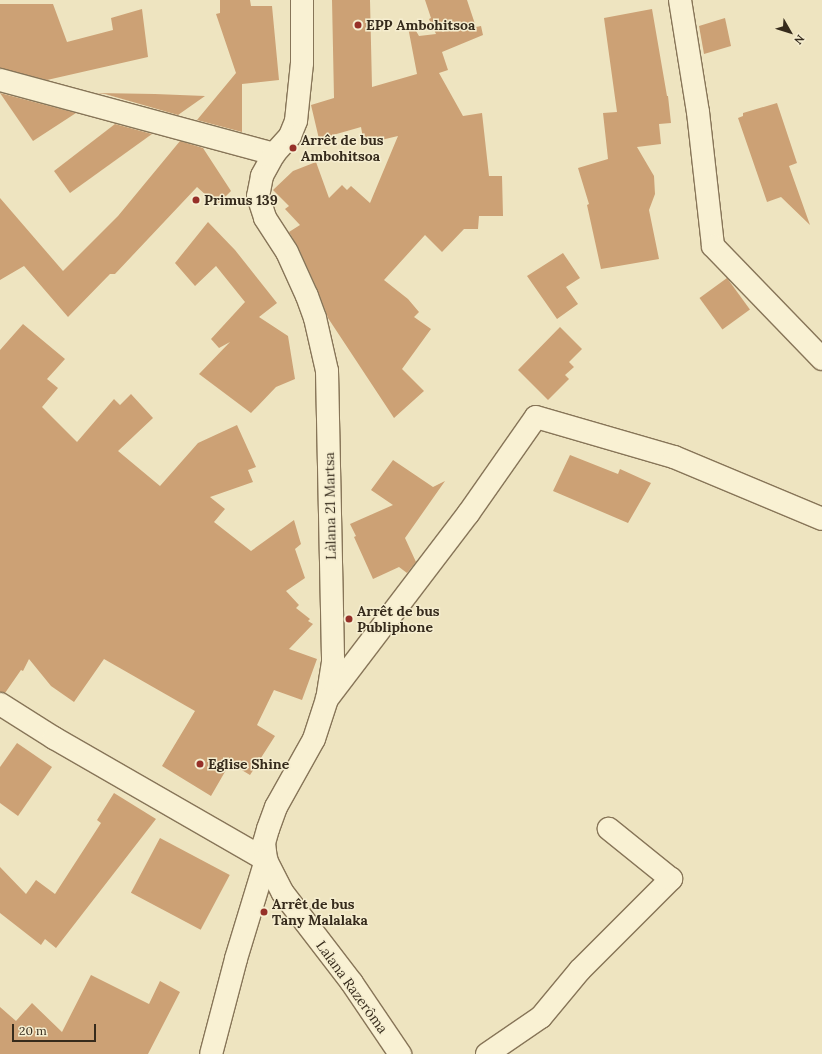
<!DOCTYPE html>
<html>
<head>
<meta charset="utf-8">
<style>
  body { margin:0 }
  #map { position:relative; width:822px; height:1054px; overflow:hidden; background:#eee4c0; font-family:Lora,serif }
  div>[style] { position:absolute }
  .building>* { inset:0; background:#cca175; transform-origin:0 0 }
  .roads { filter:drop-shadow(1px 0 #877558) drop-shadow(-1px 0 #877558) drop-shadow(0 1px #877558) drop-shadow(0 -1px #877558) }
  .minor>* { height:22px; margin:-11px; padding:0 11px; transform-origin:11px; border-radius:11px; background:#f9f1d3 }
  .tertiary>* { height:22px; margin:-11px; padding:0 11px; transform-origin:11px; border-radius:11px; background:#f9f1d3 }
  .dots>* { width:11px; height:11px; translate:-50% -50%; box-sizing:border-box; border:2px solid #f5edcf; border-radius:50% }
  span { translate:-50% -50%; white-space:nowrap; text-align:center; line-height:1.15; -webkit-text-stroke:3px #f5edcf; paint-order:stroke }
  .poi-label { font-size:14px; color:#362b1c; font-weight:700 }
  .left { translate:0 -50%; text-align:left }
  .street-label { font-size:14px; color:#362b1c }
  .north { position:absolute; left:770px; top:12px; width:40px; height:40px; -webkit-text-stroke:3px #f5edcf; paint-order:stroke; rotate:129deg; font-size:11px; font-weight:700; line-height:16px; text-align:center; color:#362b1c }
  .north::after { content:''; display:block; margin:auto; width:14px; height:18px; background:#362b1c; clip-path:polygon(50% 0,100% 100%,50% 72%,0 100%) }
  .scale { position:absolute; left:12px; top:1024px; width:84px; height:18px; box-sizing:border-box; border:2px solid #362b1c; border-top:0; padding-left:5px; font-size:12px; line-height:14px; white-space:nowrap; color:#362b1c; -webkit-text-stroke:3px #f5edcf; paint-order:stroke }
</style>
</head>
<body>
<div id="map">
  <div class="building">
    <div style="clip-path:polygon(220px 0,250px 0,251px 6px,272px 6px,279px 80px,242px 84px,242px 132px,197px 120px,236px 73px,216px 14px,220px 13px)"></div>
    <div style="clip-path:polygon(332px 0,370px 0,372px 87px,417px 74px,408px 27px,413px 26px,419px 36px,436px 34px,429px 19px,431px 18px,425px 0,467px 0,476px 27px,481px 26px,483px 35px,442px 52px,448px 70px,439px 73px,463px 116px,482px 113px,489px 176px,502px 176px,503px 216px,479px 216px,478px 229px,464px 229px,442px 252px,425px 235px,384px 280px,408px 299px,419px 312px,414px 317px,431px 329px,402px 369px,424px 391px,394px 418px,328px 318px,318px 291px,298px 247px,289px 232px,300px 225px,285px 209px,289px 206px,273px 190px,293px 171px,316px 162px,329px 198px,342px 185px,347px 190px,351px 186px,370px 203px,398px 136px,364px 144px,361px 127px,319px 139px,311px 105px,334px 98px)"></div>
    <div style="clip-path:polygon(0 4px,53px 4px,67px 42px,113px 30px,111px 18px,142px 9px,148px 57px,47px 80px,0 68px)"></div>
    <div style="clip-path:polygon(652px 9px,667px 96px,668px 96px,671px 123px,659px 124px,661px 144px,637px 147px,654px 176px,655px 194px,649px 210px,659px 259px,601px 269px,587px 205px,589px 204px,578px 168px,608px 159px,603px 113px,617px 112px,604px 18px)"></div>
    <div style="clip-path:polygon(725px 18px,731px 46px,704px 54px,699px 26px)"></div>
    <div style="clip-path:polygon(0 93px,76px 113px,33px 141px)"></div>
    <div style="clip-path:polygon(96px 93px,155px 94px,205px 96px,178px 115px,105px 94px)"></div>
    <div style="clip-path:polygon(777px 103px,797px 163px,789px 166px,810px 225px,781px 197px,767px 202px,738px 118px,743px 116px,743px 113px)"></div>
    <div style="clip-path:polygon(115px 124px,152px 134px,70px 193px,54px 171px)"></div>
    <div style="clip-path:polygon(180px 141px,203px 148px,231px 191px,217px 205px,197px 187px,115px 274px,110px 274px,68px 317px,24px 266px,0 280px,0 198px,63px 271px,118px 216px)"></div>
    <div style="clip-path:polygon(208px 222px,235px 250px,277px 303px,259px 317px,288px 336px,295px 379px,276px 387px,251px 413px,199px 374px,230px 342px,219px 348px,211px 339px,245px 302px,216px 266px,195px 286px,175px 263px)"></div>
    <div style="clip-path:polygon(563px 253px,580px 278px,566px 287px,578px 304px,557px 319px,527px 276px)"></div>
    <div style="left:727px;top:278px;width:39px;height:34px;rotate:54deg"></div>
    <div style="clip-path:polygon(23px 324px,65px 359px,47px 379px,58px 388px,42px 407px,77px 442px,114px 399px,120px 405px,131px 394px,153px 418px,118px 451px,160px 486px,198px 443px,237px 425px,256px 467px,248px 470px,253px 482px,210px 497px,225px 509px,214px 522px,251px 551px,294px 520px,301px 544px,295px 549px,305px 578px,286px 591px,299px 605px,296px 608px,310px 619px,308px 621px,313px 624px,289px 649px,317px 659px,302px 700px,274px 690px,257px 725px,275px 736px,250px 775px,230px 763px,211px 796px,162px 766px,195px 711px,104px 659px,74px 702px,51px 686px,29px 659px,23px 671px,21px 670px,5px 693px,0 692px,0 350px)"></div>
    <div style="clip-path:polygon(560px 327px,582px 349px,569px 362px,574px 367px,565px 375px,569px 379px,548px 400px,518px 370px)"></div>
    <div style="clip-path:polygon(570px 455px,618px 474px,620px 469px,651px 483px,628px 523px,553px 491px)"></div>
    <div style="clip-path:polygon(393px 460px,433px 487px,445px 481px,405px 538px,416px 562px,407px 573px,399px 567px,373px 579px,354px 537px,356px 536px,350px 524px,393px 505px,371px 490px)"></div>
    <div style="clip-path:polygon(17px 743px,52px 767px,18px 816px,0 803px,0 767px)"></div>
    <div style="clip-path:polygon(114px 793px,156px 819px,56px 948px,45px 939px,41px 945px,0 913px,0 867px,26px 894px,36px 880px,55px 894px,101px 823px,97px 820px)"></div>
    <div style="left:160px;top:838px;width:79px;height:62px;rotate:28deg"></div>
    <div style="clip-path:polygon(91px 975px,149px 1004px,160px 981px,180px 992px,148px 1054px,0 1054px,0 1007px,16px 1021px,32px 1003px,62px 1032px)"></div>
  </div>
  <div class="roads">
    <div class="minor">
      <div style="left:680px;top:0;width:113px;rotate:80.9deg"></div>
      <div style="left:698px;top:112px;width:135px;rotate:83.6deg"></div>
      <div style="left:713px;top:246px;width:157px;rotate:46deg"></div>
      <div style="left:0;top:80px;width:284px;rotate:15.1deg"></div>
      <div style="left:327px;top:699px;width:233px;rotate:-52.7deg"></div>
      <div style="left:468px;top:514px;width:118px;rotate:-55deg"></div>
      <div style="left:536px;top:417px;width:144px;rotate:16.2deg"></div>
      <div style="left:674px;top:457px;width:160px;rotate:22.7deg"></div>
      <div style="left:0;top:704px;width:64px;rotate:32.2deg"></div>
      <div style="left:54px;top:738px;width:245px;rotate:29.9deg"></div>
      <div style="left:266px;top:860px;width:103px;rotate:106.9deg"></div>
      <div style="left:236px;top:959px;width:98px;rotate:104.7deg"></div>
      <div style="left:487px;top:1054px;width:65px;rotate:-34.4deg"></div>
      <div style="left:541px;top:1017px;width:61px;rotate:-50.3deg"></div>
      <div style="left:580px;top:970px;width:129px;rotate:-45deg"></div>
      <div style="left:671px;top:879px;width:80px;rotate:-141.1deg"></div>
    </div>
    <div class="tertiary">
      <div style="left:302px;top:0;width:63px;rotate:90deg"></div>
      <div style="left:302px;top:63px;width:58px;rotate:95.9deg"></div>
      <div style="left:296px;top:121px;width:16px;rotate:112deg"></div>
      <div style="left:290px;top:136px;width:24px;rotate:132deg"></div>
      <div style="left:274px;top:154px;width:25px;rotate:119deg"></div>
      <div style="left:262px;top:176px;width:20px;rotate:101deg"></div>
      <div style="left:258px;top:196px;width:23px;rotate:72deg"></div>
      <div style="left:265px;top:218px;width:40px;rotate:57.1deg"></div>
      <div style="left:287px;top:252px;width:48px;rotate:65.6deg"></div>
      <div style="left:307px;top:296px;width:23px;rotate:70deg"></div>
      <div style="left:315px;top:318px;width:54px;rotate:77.2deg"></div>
      <div style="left:327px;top:371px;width:291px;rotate:88.8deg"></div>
      <div style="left:333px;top:662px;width:37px;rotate:99deg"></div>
      <div style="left:327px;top:699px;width:42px;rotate:108deg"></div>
      <div style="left:314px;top:739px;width:78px;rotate:119.2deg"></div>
      <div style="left:276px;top:807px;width:23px;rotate:110deg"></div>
      <div style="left:268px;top:829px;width:15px;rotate:106deg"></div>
      <div style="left:264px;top:843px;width:17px;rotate:83deg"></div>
      <div style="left:266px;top:860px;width:37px;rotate:63deg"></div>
      <div style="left:283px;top:893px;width:113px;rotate:52.5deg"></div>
      <div style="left:352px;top:983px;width:86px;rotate:55.9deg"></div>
    </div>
  </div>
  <div class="dots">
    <div style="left:358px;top:25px;background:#963028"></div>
    <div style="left:293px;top:148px;background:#963028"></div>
    <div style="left:196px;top:200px;background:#963028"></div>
    <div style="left:349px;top:619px;background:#963028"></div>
    <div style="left:200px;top:764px;background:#963028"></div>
    <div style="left:264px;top:912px;background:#963028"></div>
  </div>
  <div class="poi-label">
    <span class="left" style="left:366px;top:25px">EPP Ambohitsoa</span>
    <span class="left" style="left:301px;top:148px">Arrêt de bus<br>Ambohitsoa</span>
    <span class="left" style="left:204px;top:200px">Primus 139</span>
    <span class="left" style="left:357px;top:619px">Arrêt de bus<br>Publiphone</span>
    <span class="left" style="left:208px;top:764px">Eglise Shine</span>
    <span class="left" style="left:272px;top:912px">Arrêt de bus<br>Tany Malalaka</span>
  </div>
  <div class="street-label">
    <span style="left:330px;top:506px;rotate:-91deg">Làlana 21 Martsa</span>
    <span style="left:352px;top:987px;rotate:54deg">Lalana Razerôma</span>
  </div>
  <div class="north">N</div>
  <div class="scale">20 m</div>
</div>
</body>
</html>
